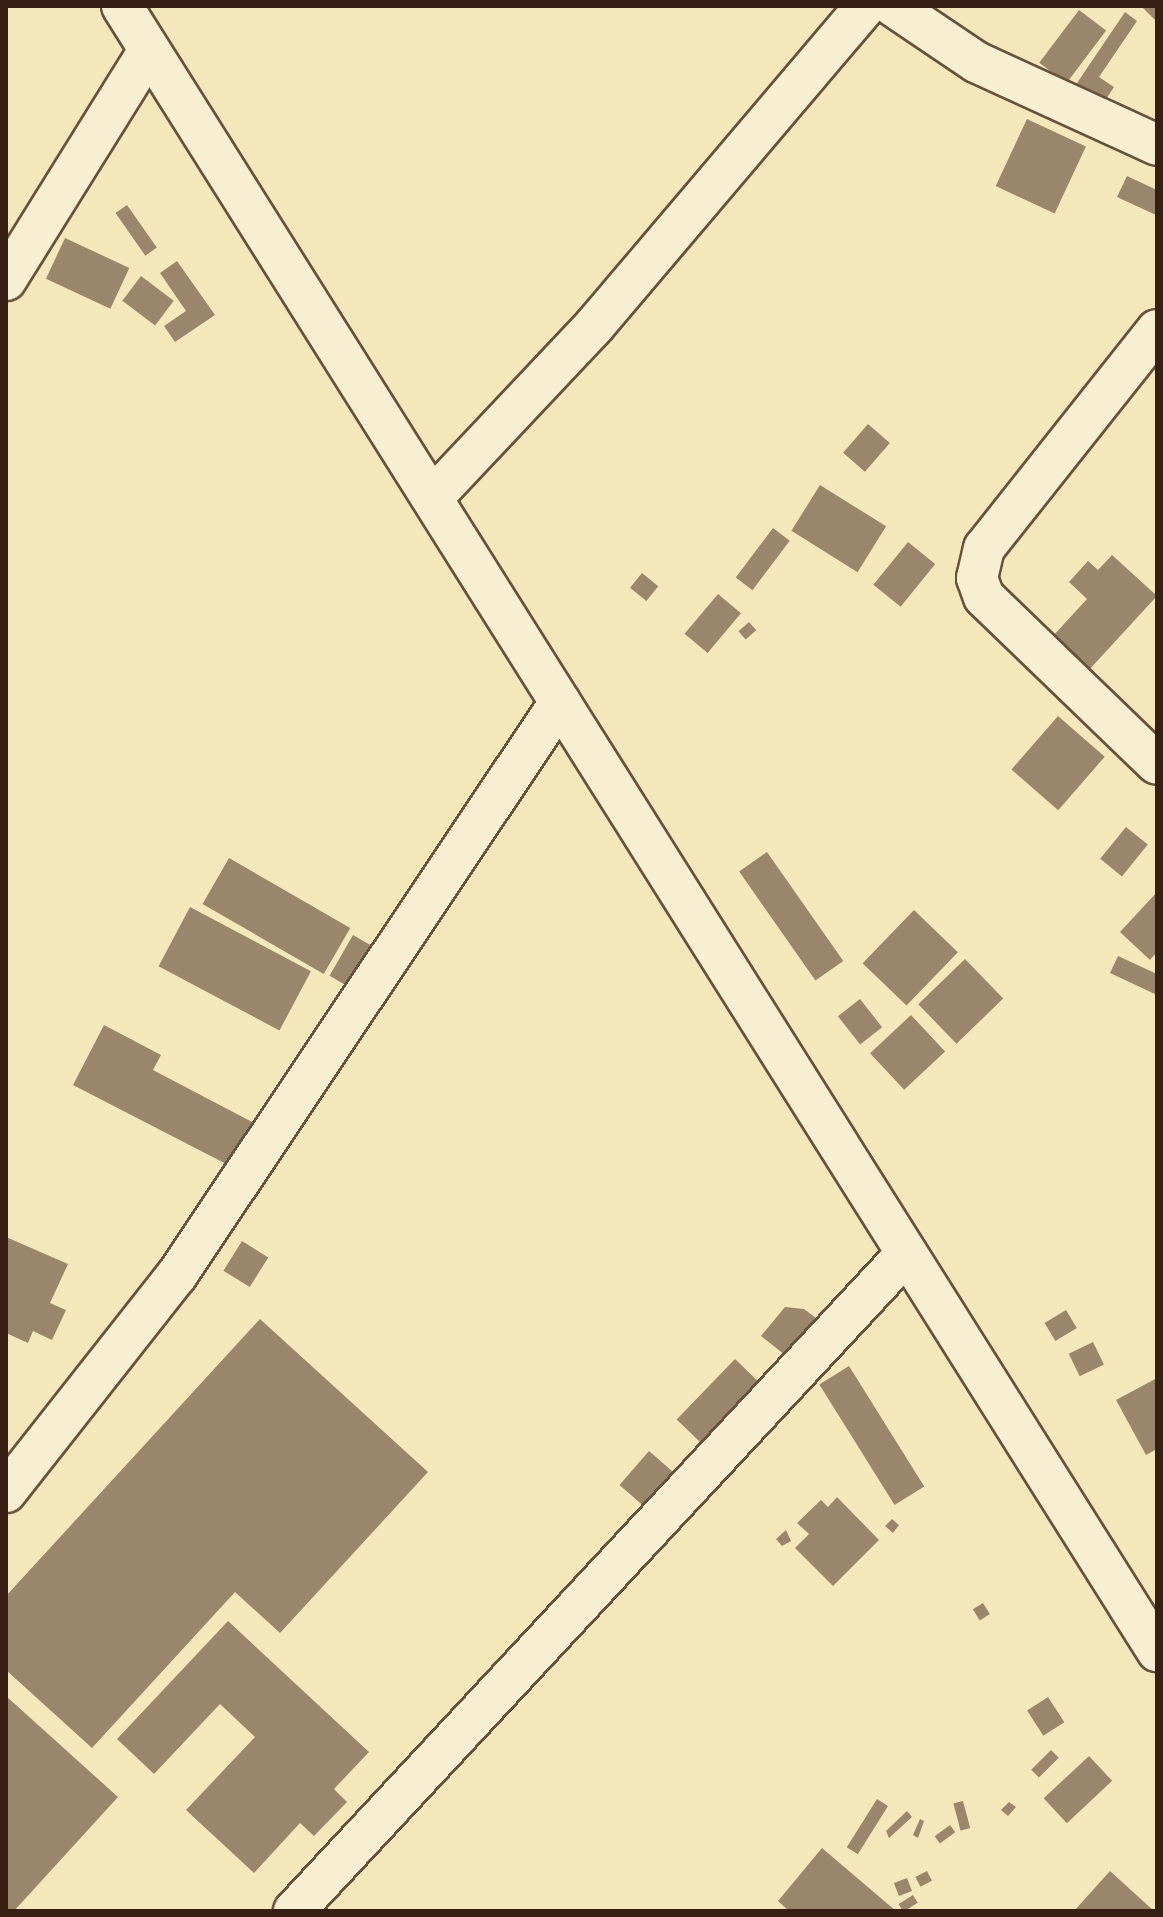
<!DOCTYPE html>
<html>
<head>
<meta charset="utf-8">
<style>
  body { margin:0 }
  #map { position:relative; width:1163px; height:1917px; overflow:hidden; background:#f5e7bc; font-family:"IM FELL English",serif }
  div>[style] { position:absolute }
  .building>* { inset:0; background:#9a876b; transform-origin:0 0 }
  .roads { filter:drop-shadow(2px 0 #66523d) drop-shadow(-2px 0 #66523d) drop-shadow(0 2px #66523d) drop-shadow(0 -2px #66523d) }
  .minor>* { height:40px; margin:-20px; padding:0 20px; transform-origin:20px; border-radius:20px; background:#f8efd3 }
  span { translate:-50% -50%; white-space:nowrap; text-align:center; line-height:1.15; -webkit-text-stroke:6px #f8efd3; paint-order:stroke }
  .frame { position:absolute; inset:0; border:8px solid #372013; pointer-events:none }
</style>
</head>
<body>
<div id="map">
  <div class="building">
    <div style="clip-path:polygon(1141px 6px,1157px 6px,1157px 22px)"></div>
    <div style="left:1079px;top:10px;width:34px;height:66px;rotate:37deg"></div>
    <div style="clip-path:polygon(1125px 12px,1137px 21px,1099px 77px,1114px 87px,1101px 107px,1073px 89px)"></div>
    <div style="left:1027px;top:119px;width:65px;height:74px;rotate:25deg"></div>
    <div style="clip-path:polygon(1127px 176px,1157px 190px,1156px 215px,1117px 197px)"></div>
    <div style="left:127px;top:205px;width:52px;height:14px;rotate:55deg"></div>
    <div style="left:65px;top:238px;width:71px;height:45px;rotate:25deg"></div>
    <div style="clip-path:polygon(177px 261px,215px 315px,175px 342px,164px 326px,186px 311px,160px 273px)"></div>
    <div style="left:141px;top:276px;width:41px;height:31px;rotate:37deg"></div>
    <div style="left:868px;top:424px;width:29px;height:38px;rotate:41deg"></div>
    <div style="left:820px;top:485px;width:78px;height:54px;rotate:32deg"></div>
    <div style="left:773px;top:528px;width:21px;height:62px;rotate:37deg"></div>
    <div style="left:908px;top:542px;width:35px;height:55px;rotate:39deg"></div>
    <div style="clip-path:polygon(1112px 555px,1157px 596px,1088px 671px,1052px 637px,1087px 599px,1069px 582px,1088px 561px,1098px 570px)"></div>
    <div style="left:642px;top:573px;width:21px;height:19px;rotate:39deg"></div>
    <div style="left:718px;top:594px;width:30px;height:52px;rotate:40deg"></div>
    <div style="left:749px;top:622px;width:11px;height:14px;rotate:49deg"></div>
    <div style="left:1058px;top:716px;width:62px;height:71px;rotate:41deg"></div>
    <div style="left:1126px;top:827px;width:28px;height:41px;rotate:39deg"></div>
    <div style="left:767px;top:852px;width:133px;height:34px;rotate:55deg"></div>
    <div style="left:229px;top:858px;width:140px;height:53px;rotate:30deg"></div>
    <div style="clip-path:polygon(1157px 892px,1157px 952px,1150px 960px,1120px 932px)"></div>
    <div style="left:190px;top:907px;width:137px;height:67px;rotate:28deg"></div>
    <div style="left:914px;top:910px;width:61px;height:74px;rotate:44deg"></div>
    <div style="left:353px;top:935px;width:34px;height:47px;rotate:30deg"></div>
    <div style="clip-path:polygon(1118px 956px,1157px 974px,1157px 995px,1110px 973px)"></div>
    <div style="left:965px;top:959px;width:55px;height:65px;rotate:46deg"></div>
    <div style="left:860px;top:999px;width:36px;height:28px;rotate:52deg"></div>
    <div style="left:911px;top:1015px;width:50px;height:56px;rotate:47deg"></div>
    <div style="clip-path:polygon(104px 1025px,161px 1055px,153px 1070px,254px 1123px,232px 1167px,73px 1085px)"></div>
    <div style="clip-path:polygon(6px 1237px,68px 1264px,50px 1303px,66px 1310px,52px 1340px,33px 1331px,28px 1343px,6px 1333px)"></div>
    <div style="left:242px;top:1241px;width:31px;height:35px;rotate:32deg"></div>
    <div style="clip-path:polygon(785px 1307px,804px 1309px,820px 1321px,790px 1359px,761px 1336px)"></div>
    <div style="left:1066px;top:1310px;width:21px;height:25px;rotate:59deg"></div>
    <div style="clip-path:polygon(260px 1319px,428px 1472px,280px 1633px,235px 1592px,92px 1748px,6px 1670px,6px 1596px)"></div>
    <div style="left:1093px;top:1342px;width:25px;height:27px;rotate:64deg"></div>
    <div style="left:735px;top:1359px;width:43px;height:84px;rotate:44deg"></div>
    <div style="left:849px;top:1366px;width:142px;height:35px;rotate:58deg"></div>
    <div style="clip-path:polygon(1157px 1378px,1157px 1449px,1146px 1455px,1116px 1400px)"></div>
    <div style="left:649px;top:1451px;width:40px;height:45px;rotate:41deg"></div>
    <div style="clip-path:polygon(837px 1497px,879px 1540px,833px 1586px,795px 1548px,809px 1534px,797px 1523px,821px 1500px,828px 1507px)"></div>
    <div style="clip-path:polygon(892px 1519px,899px 1525px,893px 1533px,885px 1526px)"></div>
    <div style="clip-path:polygon(786px 1530px,791px 1541px,782px 1546px,776px 1539px)"></div>
    <div style="left:983px;top:1603px;width:13px;height:12px;rotate:58deg"></div>
    <div style="clip-path:polygon(228px 1621px,369px 1752px,334px 1789px,347px 1802px,314px 1836px,300px 1823px,254px 1873px,186px 1810px,255px 1737px,220px 1704px,154px 1774px,117px 1739px)"></div>
    <div style="clip-path:polygon(6px 1696px,118px 1797px,14px 1911px,6px 1911px)"></div>
    <div style="left:1048px;top:1697px;width:30px;height:25px;rotate:57deg"></div>
    <div style="left:1051px;top:1750px;width:11px;height:28px;rotate:45deg"></div>
    <div style="left:1089px;top:1756px;width:34px;height:62px;rotate:47deg"></div>
    <div style="left:877px;top:1799px;width:13px;height:57px;rotate:32deg"></div>
    <div style="left:963px;top:1801px;width:28px;height:10px;rotate:75deg"></div>
    <div style="clip-path:polygon(1009px 1802px,1016px 1807px,1008px 1816px,1001px 1810px)"></div>
    <div style="clip-path:polygon(907px 1811px,912px 1817px,889px 1838px,886px 1831px)"></div>
    <div style="clip-path:polygon(920px 1819px,924px 1821px,918px 1838px,913px 1835px)"></div>
    <div style="left:950px;top:1825px;width:9px;height:19px;rotate:54deg"></div>
    <div style="clip-path:polygon(822px 1848px,896px 1911px,789px 1911px,778px 1901px)"></div>
    <div style="left:927px;top:1871px;width:11px;height:13px;rotate:63deg"></div>
    <div style="clip-path:polygon(1110px 1871px,1154px 1911px,1074px 1911px)"></div>
    <div style="left:907px;top:1878px;width:14px;height:14px;rotate:69deg"></div>
    <div style="left:913px;top:1895px;width:9px;height:17px;rotate:58deg"></div>
  </div>
  <div class="roads">
    <div class="minor">
      <div style="left:122px;top:6px;width:1944px;rotate:57.82deg"></div>
      <div style="left:893px;top:6px;width:100px;rotate:34deg"></div>
      <div style="left:976px;top:62px;width:199px;rotate:24.6deg"></div>
      <div style="left:6px;top:280px;width:269px;rotate:-58.1deg"></div>
      <div style="left:1157px;top:330px;width:278px;rotate:128.4deg"></div>
      <div style="left:984px;top:548px;width:31px;rotate:103deg"></div>
      <div style="left:977px;top:578px;width:20px;rotate:70deg"></div>
      <div style="left:984px;top:597px;width:240px;rotate:44deg"></div>
      <div style="left:434px;top:496px;width:235px;rotate:-46.7deg"></div>
      <div style="left:595px;top:325px;width:419px;rotate:-49.7deg"></div>
      <div style="left:6px;top:1492px;width:276px;rotate:-51.8deg"></div>
      <div style="left:177px;top:1275px;width:689px;rotate:-56.24deg"></div>
      <div style="left:294px;top:1911px;width:896px;rotate:-47.03deg"></div>
    </div>
  </div>
  <div class="frame"></div>
</div>
</body>
</html>
